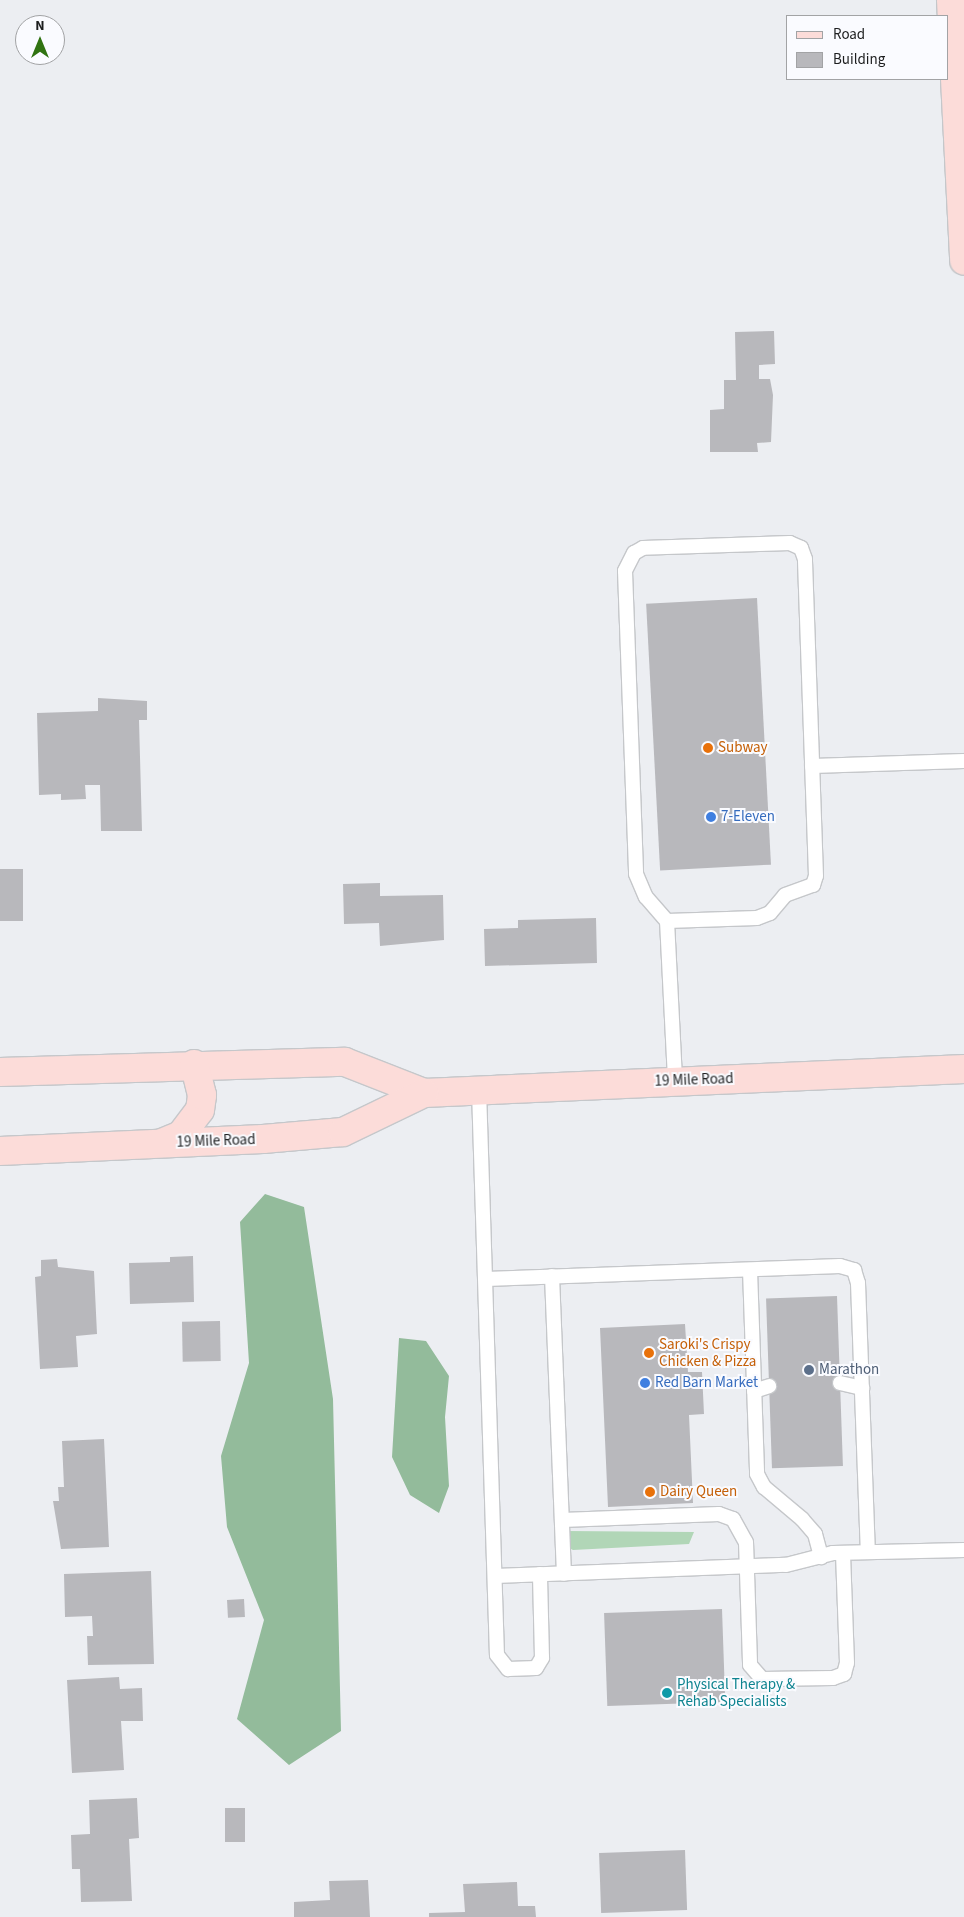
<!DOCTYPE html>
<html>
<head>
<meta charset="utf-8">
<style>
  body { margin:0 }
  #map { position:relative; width:964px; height:1917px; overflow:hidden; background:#eceef2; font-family:"Source Sans 3",sans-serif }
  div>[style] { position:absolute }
  .green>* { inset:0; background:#b1d6b7 }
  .forest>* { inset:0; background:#93bb9b }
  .building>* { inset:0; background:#b8b8bc; transform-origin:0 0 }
  .roads { filter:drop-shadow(1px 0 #c5c7ca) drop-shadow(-1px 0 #c5c7ca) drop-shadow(0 1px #c5c7ca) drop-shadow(0 -1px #c5c7ca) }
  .lane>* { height:14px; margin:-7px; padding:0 7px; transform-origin:7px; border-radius:7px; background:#fff }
  .secondary>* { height:28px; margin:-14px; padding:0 14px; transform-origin:14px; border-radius:14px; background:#fcdcd9 }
  .dots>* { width:14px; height:14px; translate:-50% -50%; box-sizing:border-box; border:2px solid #fafbff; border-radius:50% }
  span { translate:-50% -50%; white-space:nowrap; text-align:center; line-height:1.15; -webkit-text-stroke:4px #fafbff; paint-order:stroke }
  .food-label { font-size:15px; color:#c56008 }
  .left { translate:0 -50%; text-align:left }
  .shop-label { font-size:15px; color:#366cbe }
  .street-label { font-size:15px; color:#1d1e1f }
  .service-label { font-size:15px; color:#4e5e75 }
  .culture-label { font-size:15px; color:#0d838f }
  .legend { position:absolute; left:786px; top:15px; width:162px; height:65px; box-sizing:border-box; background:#fafbff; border:1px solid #a2a3a5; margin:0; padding:6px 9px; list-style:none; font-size:15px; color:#1d1e1f }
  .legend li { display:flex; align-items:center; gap:10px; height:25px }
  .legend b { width:25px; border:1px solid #a2a3a5 }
  .north { position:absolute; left:15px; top:15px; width:50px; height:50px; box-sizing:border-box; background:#fafbff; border:1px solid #a2a3a5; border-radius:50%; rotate:0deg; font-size:14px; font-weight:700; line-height:20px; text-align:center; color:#1d1e1f }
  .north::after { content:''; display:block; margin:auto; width:18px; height:22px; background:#307311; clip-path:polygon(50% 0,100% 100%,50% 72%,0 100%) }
</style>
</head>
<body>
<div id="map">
  <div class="green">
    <div style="clip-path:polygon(566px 1531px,694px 1532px,689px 1544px,573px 1550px,569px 1548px)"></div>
  </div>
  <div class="forest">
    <div style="clip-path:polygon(265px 1194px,304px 1207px,333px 1399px,341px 1731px,289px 1765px,237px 1719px,264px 1620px,227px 1527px,221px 1456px,249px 1363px,240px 1222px)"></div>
    <div style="clip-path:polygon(399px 1338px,426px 1341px,449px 1376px,445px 1417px,449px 1486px,439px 1513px,410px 1495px,392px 1457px)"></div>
  </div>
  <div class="building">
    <div style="clip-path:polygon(774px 331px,775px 364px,759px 365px,759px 379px,770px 379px,773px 395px,771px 442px,757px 443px,758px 452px,710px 452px,710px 410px,724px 409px,724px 380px,736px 380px,735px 332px)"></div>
    <div style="left:757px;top:598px;width:267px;height:111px;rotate:87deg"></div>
    <div style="clip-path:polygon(98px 698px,147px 701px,147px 720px,139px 720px,142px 831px,101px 831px,100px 785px,85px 785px,86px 799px,61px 800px,61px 794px,39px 795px,37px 713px,98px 711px)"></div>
    <div style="left:0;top:869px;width:23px;height:52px"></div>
    <div style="clip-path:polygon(380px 883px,380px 896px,443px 895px,444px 940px,380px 946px,379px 923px,344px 924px,343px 884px)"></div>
    <div style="clip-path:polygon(596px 918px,597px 963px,485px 966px,484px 929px,518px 928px,518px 920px)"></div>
    <div style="clip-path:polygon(193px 1256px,194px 1302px,130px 1304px,129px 1263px,170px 1262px,170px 1257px)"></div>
    <div style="clip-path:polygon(57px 1259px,58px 1267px,94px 1271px,97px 1334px,76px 1336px,78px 1367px,40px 1369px,35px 1277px,41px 1276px,41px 1260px)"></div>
    <div style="left:837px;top:1296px;width:170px;height:71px;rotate:88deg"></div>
    <div style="left:220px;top:1321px;width:40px;height:38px;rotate:89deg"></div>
    <div style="clip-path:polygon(685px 1324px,688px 1372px,702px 1372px,704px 1414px,689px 1415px,693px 1503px,608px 1507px,600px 1328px)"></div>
    <div style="clip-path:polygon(104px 1439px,109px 1547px,61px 1549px,53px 1501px,59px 1501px,58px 1487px,64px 1487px,62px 1441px)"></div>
    <div style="clip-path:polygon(151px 1571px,154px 1664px,88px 1665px,87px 1636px,93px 1636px,92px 1616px,65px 1617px,64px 1574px)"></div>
    <div style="left:244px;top:1599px;width:18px;height:17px;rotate:87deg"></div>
    <div style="left:722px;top:1609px;width:93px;height:118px;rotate:88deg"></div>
    <div style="clip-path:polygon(119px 1677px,120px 1689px,142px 1688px,143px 1721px,121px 1721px,124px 1770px,72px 1773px,67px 1680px)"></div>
    <div style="clip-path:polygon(137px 1798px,139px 1838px,129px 1839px,132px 1901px,81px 1902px,80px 1869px,72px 1869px,71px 1835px,90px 1834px,89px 1800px)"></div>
    <div style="left:225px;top:1808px;width:20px;height:34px"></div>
    <div style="left:685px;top:1850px;width:60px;height:86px;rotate:88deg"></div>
    <div style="clip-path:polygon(368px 1880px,370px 1917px,294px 1917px,294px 1902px,330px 1900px,329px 1881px)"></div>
    <div style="clip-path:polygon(517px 1882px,518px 1906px,535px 1906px,536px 1917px,429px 1917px,429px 1913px,465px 1912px,463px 1884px)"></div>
  </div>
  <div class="roads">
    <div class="lane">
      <div style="left:812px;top:766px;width:152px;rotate:-1.9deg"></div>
      <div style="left:667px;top:921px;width:90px;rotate:-1.9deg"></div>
      <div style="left:757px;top:918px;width:14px;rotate:-21deg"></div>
      <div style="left:770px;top:913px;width:23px;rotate:-50deg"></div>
      <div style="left:785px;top:895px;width:30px;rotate:-20deg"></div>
      <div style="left:813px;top:885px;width:9px;rotate:-72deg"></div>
      <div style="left:816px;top:876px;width:317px;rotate:-92deg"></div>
      <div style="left:805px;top:559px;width:12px;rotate:-110deg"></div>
      <div style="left:801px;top:548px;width:12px;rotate:-156deg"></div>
      <div style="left:790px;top:543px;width:147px;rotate:178.1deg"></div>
      <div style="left:643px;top:548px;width:10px;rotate:151deg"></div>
      <div style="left:634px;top:553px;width:20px;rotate:117deg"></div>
      <div style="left:625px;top:571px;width:303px;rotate:87.9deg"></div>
      <div style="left:636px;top:874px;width:25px;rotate:67deg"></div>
      <div style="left:646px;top:897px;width:32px;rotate:49deg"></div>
      <div style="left:667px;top:921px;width:160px;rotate:87.1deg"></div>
      <div style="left:479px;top:1090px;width:565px;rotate:88.18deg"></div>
      <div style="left:497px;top:1655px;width:18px;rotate:52deg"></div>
      <div style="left:508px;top:1669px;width:28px;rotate:-2deg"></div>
      <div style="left:536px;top:1668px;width:12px;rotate:-59deg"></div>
      <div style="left:542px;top:1658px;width:84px;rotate:-91.4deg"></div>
      <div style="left:750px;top:1270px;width:204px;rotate:88deg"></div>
      <div style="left:757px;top:1474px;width:15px;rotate:62deg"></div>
      <div style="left:764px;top:1487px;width:50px;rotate:40.1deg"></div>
      <div style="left:802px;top:1519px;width:20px;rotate:49deg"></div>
      <div style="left:815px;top:1534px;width:24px;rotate:75deg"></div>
      <div style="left:552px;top:1276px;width:298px;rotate:87.7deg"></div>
      <div style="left:486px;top:1279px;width:354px;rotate:-2.1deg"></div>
      <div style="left:840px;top:1266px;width:15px;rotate:16deg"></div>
      <div style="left:854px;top:1270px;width:14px;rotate:73deg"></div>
      <div style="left:858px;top:1283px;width:269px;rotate:87.9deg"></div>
      <div style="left:840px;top:1383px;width:23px;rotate:13deg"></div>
      <div style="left:754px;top:1391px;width:16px;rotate:-18deg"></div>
      <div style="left:562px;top:1520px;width:157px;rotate:-2.2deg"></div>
      <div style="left:719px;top:1514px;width:15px;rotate:20deg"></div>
      <div style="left:733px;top:1519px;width:26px;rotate:61deg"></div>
      <div style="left:746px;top:1542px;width:123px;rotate:88.1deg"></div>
      <div style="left:750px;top:1665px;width:18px;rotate:49deg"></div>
      <div style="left:762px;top:1679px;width:71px;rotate:-0.8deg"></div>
      <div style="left:833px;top:1678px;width:12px;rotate:-20deg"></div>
      <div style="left:844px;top:1674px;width:11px;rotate:-75deg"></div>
      <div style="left:847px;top:1663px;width:110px;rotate:-92.1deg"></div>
      <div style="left:495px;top:1576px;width:291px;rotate:-2.2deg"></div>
      <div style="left:786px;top:1565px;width:49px;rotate:-14.3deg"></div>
      <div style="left:833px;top:1553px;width:131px;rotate:-1.3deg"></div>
    </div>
    <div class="secondary">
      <div style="left:951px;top:0;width:261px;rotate:87.1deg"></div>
      <div style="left:0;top:1072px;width:345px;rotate:-1.7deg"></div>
      <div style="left:345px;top:1062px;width:85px;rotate:21.4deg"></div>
      <div style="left:424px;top:1093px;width:541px;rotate:-2.54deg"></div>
      <div style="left:162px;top:1143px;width:21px;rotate:-23deg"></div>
      <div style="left:181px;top:1135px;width:31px;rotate:-53deg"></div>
      <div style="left:200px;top:1110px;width:15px;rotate:-82deg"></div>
      <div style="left:202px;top:1095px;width:32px;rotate:-104deg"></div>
      <div style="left:0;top:1151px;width:263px;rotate:-2.6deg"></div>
      <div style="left:263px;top:1139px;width:80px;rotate:-5deg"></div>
      <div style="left:343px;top:1132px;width:90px;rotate:-25.7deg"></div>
    </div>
  </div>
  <div class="dots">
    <div style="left:708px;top:748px;background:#e8710a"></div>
    <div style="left:711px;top:817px;background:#3f7fe0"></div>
    <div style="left:649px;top:1353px;background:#e8710a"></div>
    <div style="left:809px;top:1370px;background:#5c6f8a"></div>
    <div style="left:645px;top:1383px;background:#3f7fe0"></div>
    <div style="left:650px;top:1492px;background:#e8710a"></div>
    <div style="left:667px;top:1693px;background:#0f9aa8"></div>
  </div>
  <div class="food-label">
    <span class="left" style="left:718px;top:748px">Subway</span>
    <span class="left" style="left:659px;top:1353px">Saroki's Crispy<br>Chicken &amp; Pizza</span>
    <span class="left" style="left:660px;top:1492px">Dairy Queen</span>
  </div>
  <div class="shop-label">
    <span class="left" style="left:721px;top:817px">7-Eleven</span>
    <span class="left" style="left:655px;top:1383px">Red Barn Market</span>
  </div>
  <div class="street-label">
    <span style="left:694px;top:1080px;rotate:-2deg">19 Mile Road</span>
    <span style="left:216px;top:1141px;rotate:-2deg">19 Mile Road</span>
  </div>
  <div class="service-label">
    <span class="left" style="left:819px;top:1370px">Marathon</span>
  </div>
  <div class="culture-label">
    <span class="left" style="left:677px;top:1693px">Physical Therapy &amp;<br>Rehab Specialists</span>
  </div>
  <ul class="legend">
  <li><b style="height:6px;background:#fcdcd9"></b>Road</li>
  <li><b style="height:14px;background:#b8b8bc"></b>Building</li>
  </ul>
  <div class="north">N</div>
</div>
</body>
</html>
